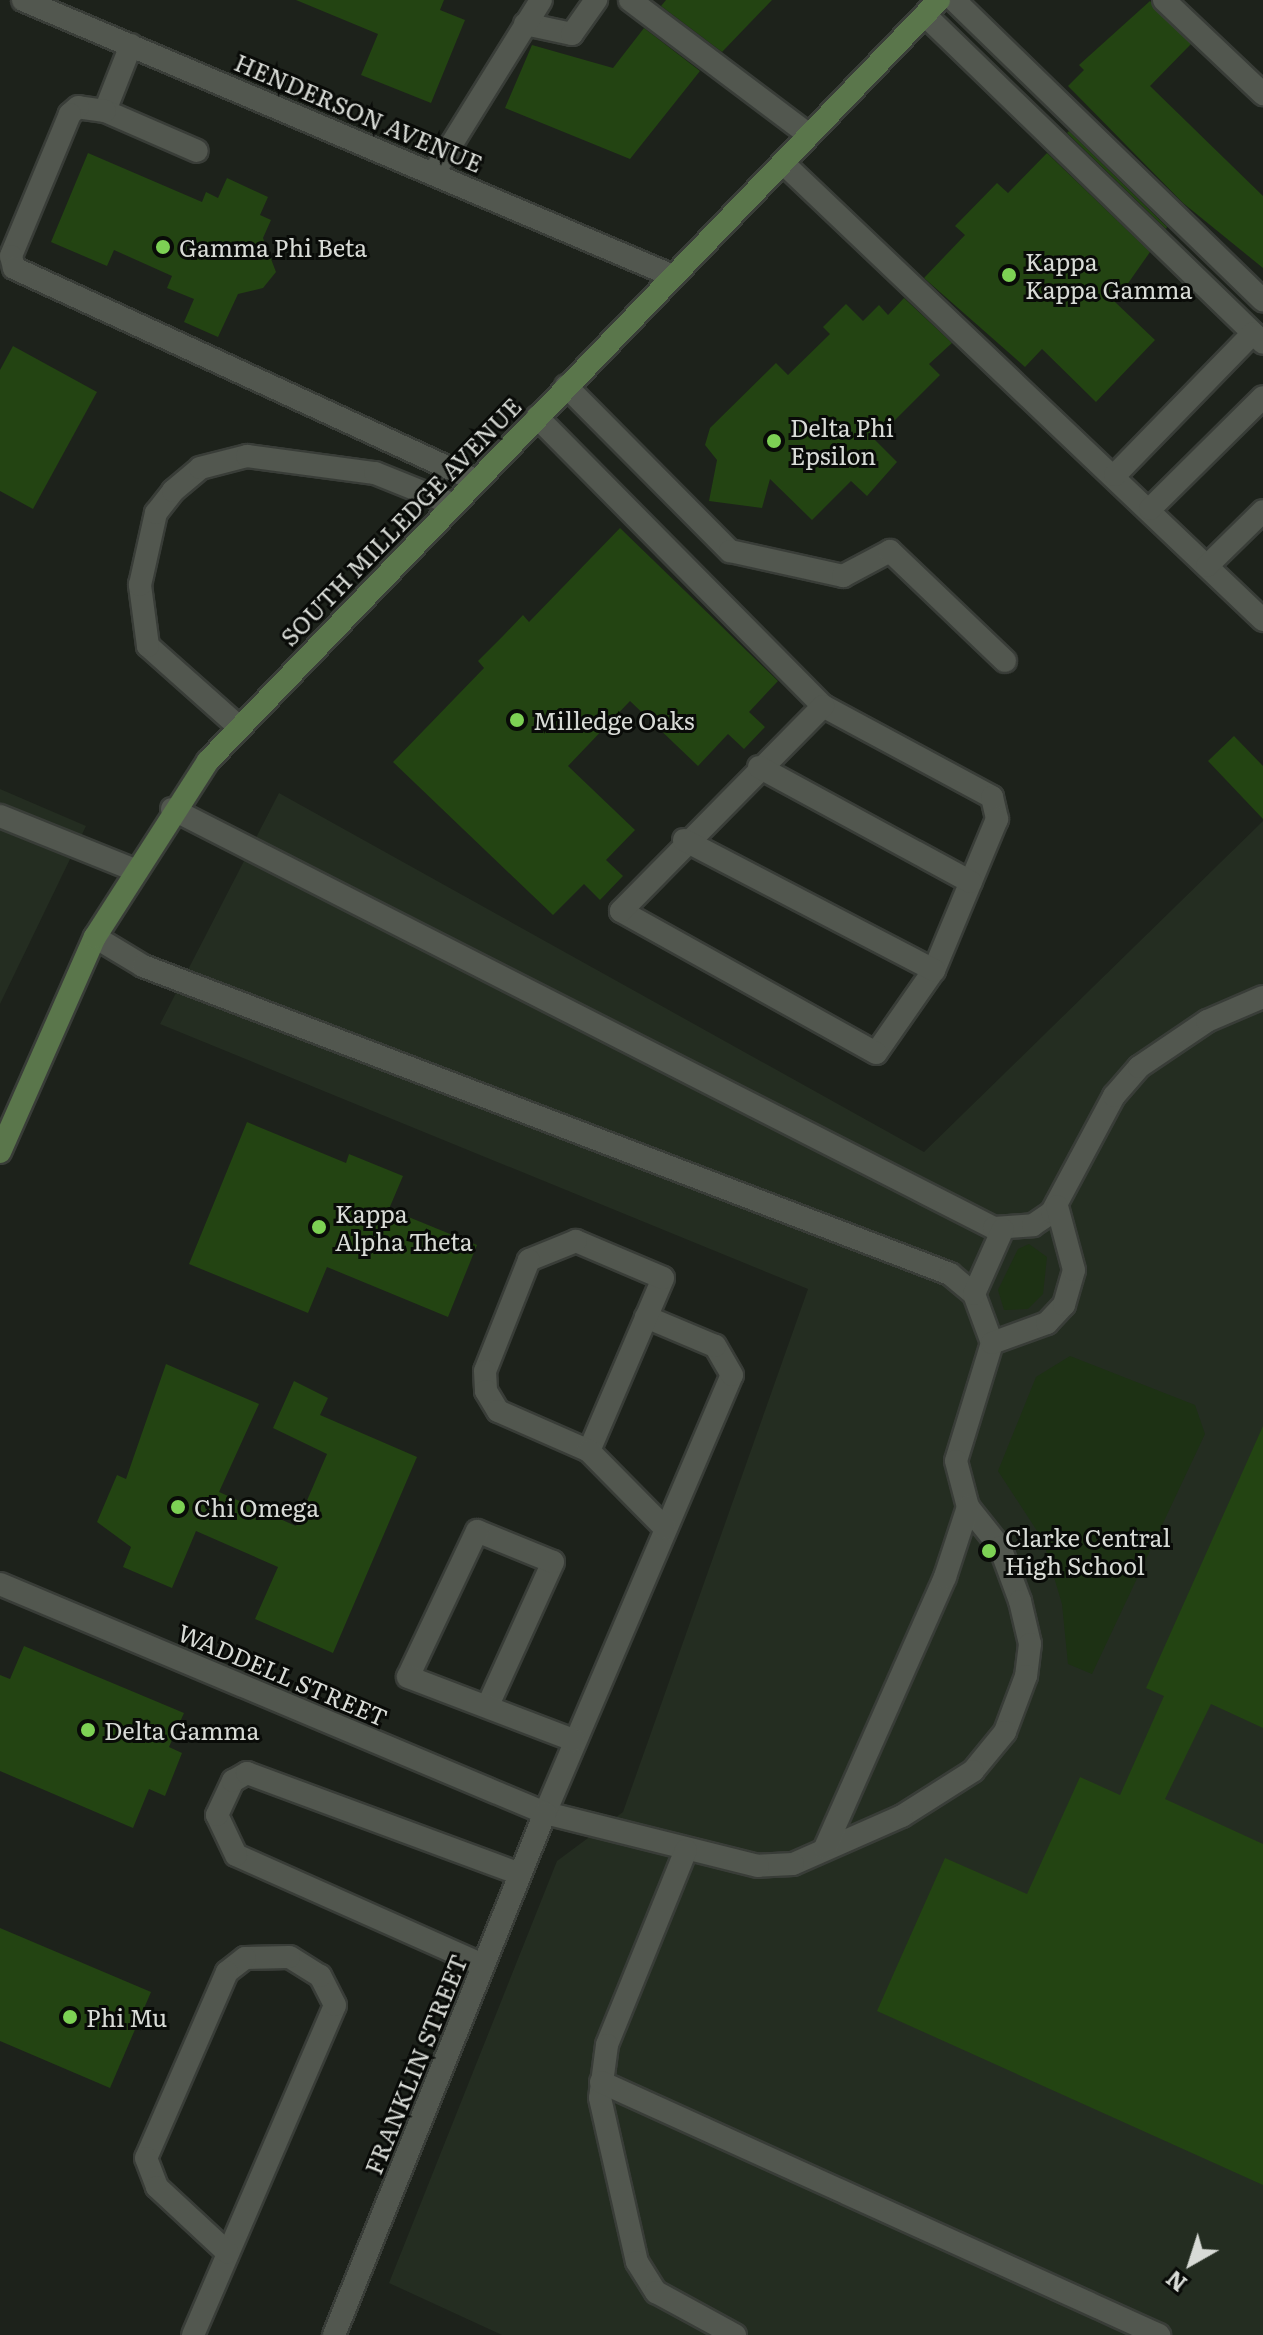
<!DOCTYPE html>
<html>
<head>
<meta charset="utf-8">
<style>
  body { margin:0 }
  #map { position:relative; width:1263px; height:2335px; overflow:hidden; background:#1d221b; font-family:Literata,serif }
  div>[style] { position:absolute }
  .built>* { inset:0; background:#242d21 }
  .green>* { inset:0; background:#1d3114 }
  .building>* { inset:0; background:#234412 }
  .roads { filter:drop-shadow(2px 0 #393d38) drop-shadow(-2px 0 #393d38) drop-shadow(0 2px #393d38) drop-shadow(0 -2px #393d38) }
  .service>* { height:22px; margin:-11px; padding:0 11px; transform-origin:11px; border-radius:11px; background:#52574f }
  .minor>* { height:22px; margin:-11px; padding:0 11px; transform-origin:11px; border-radius:11px; background:#52574f }
  .secondary>* { height:22px; margin:-11px; padding:0 11px; transform-origin:11px; border-radius:11px; background:#5a764b }
  .dots>* { width:22px; height:22px; translate:-50% -50%; box-sizing:border-box; border:4px solid #090b08; border-radius:50% }
  span { translate:-50% -50%; white-space:nowrap; text-align:center; line-height:1.15; -webkit-text-stroke:6px #090b08; paint-order:stroke }
  .street-label { font-size:24px; color:#d8dbd6 }
  .poi-label { font-size:24px; color:#d8dbd6 }
  .left { translate:0 -50%; text-align:left }
  .north { position:absolute; left:1151px; top:2223px; width:80px; height:80px; -webkit-text-stroke:6px #090b08; paint-order:stroke; rotate:219deg; font-size:22px; font-weight:700; line-height:32px; text-align:center; color:#d8dbd6 }
  .north::after { content:''; display:block; margin:auto; width:28px; height:36px; background:#d8dbd6; clip-path:polygon(50% 0,100% 100%,50% 72%,0 100%) }
</style>
</head>
<body>
<div id="map">
  <div class="built">
    <div style="clip-path:polygon(0 789px,86px 826px,0 1004px)"></div>
    <div style="clip-path:polygon(279px 793px,924px 1152px,1263px 821px,1263px 2335px,502px 2335px,389px 2283px,557px 1861px,623px 1812px,808px 1289px,160px 1024px)"></div>
  </div>
  <div class="green">
    <div style="clip-path:polygon(1029px 1244px,1047px 1257px,1043px 1294px,1028px 1309px,1004px 1310px,998px 1290px,1018px 1249px)"></div>
    <div style="clip-path:polygon(1070px 1356px,1195px 1405px,1205px 1434px,1092px 1674px,1068px 1664px,1062px 1604px,1043px 1540px,998px 1471px,1036px 1377px)"></div>
  </div>
  <div class="building">
    <div style="clip-path:polygon(296px 0,444px 0,440px 10px,465px 20px,431px 103px,361px 75px,378px 34px)"></div>
    <div style="clip-path:polygon(666px 0,772px 0,722px 52px,661px 6px)"></div>
    <div style="clip-path:polygon(1150px 1px,1191px 44px,1150px 86px,1263px 196px,1263px 268px,1183px 203px,1068px 86px,1084px 70px,1079px 65px)"></div>
    <div style="clip-path:polygon(644px 28px,700px 71px,630px 159px,505px 108px,532px 45px,613px 68px)"></div>
    <div style="clip-path:polygon(1069px 131px,1167px 227px,1166px 229px,1067px 133px)"></div>
    <div style="clip-path:polygon(88px 153px,202px 202px,206px 192px,218px 198px,227px 178px,268px 197px,260px 215px,271px 220px,263px 238px,276px 272px,263px 288px,238px 294px,218px 337px,184px 322px,194px 299px,167px 288px,172px 276px,114px 250px,107px 266px,51px 242px)"></div>
    <div style="clip-path:polygon(1047px 153px,1150px 252px,1115px 302px,1155px 340px,1096px 402px,1042px 349px,1025px 367px,924px 278px,965px 235px,955px 226px,997px 183px,1008px 193px)"></div>
    <div style="clip-path:polygon(904px 298px,952px 343px,929px 364px,940px 375px,875px 440px,897px 462px,867px 496px,851px 481px,812px 520px,770px 479px,762px 508px,709px 501px,717px 460px,705px 445px,710px 428px,776px 363px,788px 375px,830px 334px,823px 327px,846px 304px,863px 321px,879px 305px,888px 315px)"></div>
    <div style="clip-path:polygon(13px 346px,97px 392px,33px 509px,0 491px,0 370px)"></div>
    <div style="clip-path:polygon(620px 528px,778px 681px,749px 712px,765px 727px,744px 749px,728px 734px,698px 766px,630px 701px,568px 766px,635px 830px,606px 860px,623px 876px,600px 900px,584px 884px,553px 915px,393px 762px,484px 668px,478px 661px,502px 637px,523px 615px,529px 622px)"></div>
    <div style="clip-path:polygon(1234px 736px,1263px 766px,1263px 819px,1208px 761px)"></div>
    <div style="clip-path:polygon(247px 1122px,346px 1163px,349px 1154px,403px 1176px,389px 1209px,477px 1245px,448px 1317px,327px 1267px,308px 1313px,189px 1264px)"></div>
    <div style="clip-path:polygon(166px 1364px,259px 1404px,219px 1492px,296px 1526px,327px 1454px,273px 1428px,294px 1381px,328px 1398px,320px 1415px,417px 1457px,333px 1653px,255px 1619px,278px 1567px,196px 1531px,172px 1588px,123px 1567px,131px 1547px,97px 1522px,117px 1475px,126px 1479px)"></div>
    <div style="clip-path:polygon(1263px 1426px,1263px 1728px,1211px 1704px,1165px 1799px,1263px 1844px,1263px 2185px,877px 2011px,945px 1858px,1027px 1894px,1080px 1777px,1120px 1795px,1164px 1696px,1146px 1688px)"></div>
    <div style="clip-path:polygon(24px 1646px,184px 1713px,169px 1747px,182px 1753px,165px 1796px,149px 1789px,133px 1828px,0 1771px,0 1675px,10px 1679px)"></div>
    <div style="clip-path:polygon(0 1928px,151px 1992px,110px 2088px,0 2041px)"></div>
  </div>
  <div class="roads">
    <div class="service">
      <div style="left:630px;top:0;width:224px;rotate:37deg"></div>
      <div style="left:954px;top:0;width:431px;rotate:44.2deg"></div>
      <div style="left:1164px;top:0;width:137px;rotate:43.5deg"></div>
      <div style="left:925px;top:15px;width:471px;rotate:44.1deg"></div>
      <div style="left:525px;top:24px;width:48px;rotate:12deg"></div>
      <div style="left:572px;top:34px;width:42px;rotate:-54.8deg"></div>
      <div style="left:131px;top:45px;width:71px;rotate:111.5deg"></div>
      <div style="left:105px;top:111px;width:100px;rotate:23.5deg"></div>
      <div style="left:105px;top:111px;width:27px;rotate:-172deg"></div>
      <div style="left:78px;top:107px;width:11px;rotate:139deg"></div>
      <div style="left:70px;top:114px;width:154px;rotate:112.6deg"></div>
      <div style="left:11px;top:256px;width:12px;rotate:76deg"></div>
      <div style="left:14px;top:268px;width:507px;rotate:24.7deg"></div>
      <div style="left:783px;top:163px;width:663px;rotate:43.59deg"></div>
      <div style="left:435px;top:171px;width:201px;rotate:-58.2deg"></div>
      <div style="left:566px;top:386px;width:233px;rotate:45.2deg"></div>
      <div style="left:730px;top:551px;width:116px;rotate:12.5deg"></div>
      <div style="left:843px;top:576px;width:53px;rotate:-28deg"></div>
      <div style="left:890px;top:551px;width:159px;rotate:43.7deg"></div>
      <div style="left:537px;top:417px;width:407px;rotate:45.3deg"></div>
      <div style="left:823px;top:706px;width:192px;rotate:28.3deg"></div>
      <div style="left:992px;top:797px;width:23px;rotate:77deg"></div>
      <div style="left:997px;top:819px;width:164px;rotate:112.6deg"></div>
      <div style="left:934px;top:970px;width:101px;rotate:124.9deg"></div>
      <div style="left:876px;top:1053px;width:292px;rotate:-150.9deg"></div>
      <div style="left:621px;top:911px;width:288px;rotate:-45.4deg"></div>
      <div style="left:1115px;top:475px;width:198px;rotate:-45.8deg"></div>
      <div style="left:1150px;top:509px;width:159px;rotate:-44.7deg"></div>
      <div style="left:1207px;top:566px;width:78px;rotate:-44.5deg"></div>
      <div style="left:239px;top:727px;width:122px;rotate:-138.3deg"></div>
      <div style="left:148px;top:646px;width:62px;rotate:-97.5deg"></div>
      <div style="left:140px;top:585px;width:74px;rotate:-77.5deg"></div>
      <div style="left:156px;top:513px;width:28px;rotate:-52deg"></div>
      <div style="left:173px;top:491px;width:35px;rotate:-40deg"></div>
      <div style="left:200px;top:468px;width:49px;rotate:-14.3deg"></div>
      <div style="left:247px;top:456px;width:129px;rotate:7.6deg"></div>
      <div style="left:375px;top:473px;width:83px;rotate:21.9deg"></div>
      <div style="left:759px;top:767px;width:241px;rotate:28.5deg"></div>
      <div style="left:172px;top:809px;width:923px;rotate:27.01deg"></div>
      <div style="left:994px;top:1228px;width:39px;rotate:-4deg"></div>
      <div style="left:1033px;top:1225px;width:23px;rotate:-34deg"></div>
      <div style="left:1052px;top:1212px;width:132px;rotate:-61.9deg"></div>
      <div style="left:1114px;top:1096px;width:38px;rotate:-49deg"></div>
      <div style="left:1139px;top:1067px;width:82px;rotate:-34.1deg"></div>
      <div style="left:1207px;top:1021px;width:61px;rotate:-23.2deg"></div>
      <div style="left:0;top:816px;width:144px;rotate:21.9deg"></div>
      <div style="left:684px;top:840px;width:282px;rotate:27.5deg"></div>
      <div style="left:95px;top:937px;width:56px;rotate:31.1deg"></div>
      <div style="left:143px;top:966px;width:864px;rotate:20.89deg"></div>
      <div style="left:950px;top:1274px;width:31px;rotate:40deg"></div>
      <div style="left:974px;top:1294px;width:52px;rotate:69.8deg"></div>
      <div style="left:992px;top:1343px;width:123px;rotate:107deg"></div>
      <div style="left:956px;top:1461px;width:48px;rotate:75.4deg"></div>
      <div style="left:968px;top:1507px;width:51px;rotate:51.3deg"></div>
      <div style="left:1000px;top:1547px;width:58px;rotate:69.7deg"></div>
      <div style="left:1020px;top:1601px;width:44px;rotate:76.9deg"></div>
      <div style="left:1030px;top:1644px;width:32px;rotate:97deg"></div>
      <div style="left:1026px;top:1676px;width:60px;rotate:110.6deg"></div>
      <div style="left:1005px;top:1732px;width:50px;rotate:129.4deg"></div>
      <div style="left:973px;top:1771px;width:84px;rotate:147.6deg"></div>
      <div style="left:902px;top:1816px;width:119px;rotate:156.2deg"></div>
      <div style="left:793px;top:1864px;width:35px;rotate:177deg"></div>
      <div style="left:758px;top:1866px;width:219px;rotate:-166deg"></div>
      <div style="left:545px;top:1813px;width:476px;rotate:-66.9deg"></div>
      <div style="left:732px;top:1375px;width:34px;rotate:-120deg"></div>
      <div style="left:715px;top:1346px;width:75px;rotate:-157.2deg"></div>
      <div style="left:974px;top:1294px;width:71px;rotate:-66deg"></div>
      <div style="left:992px;top:1343px;width:59px;rotate:-20deg"></div>
      <div style="left:1047px;top:1323px;width:25px;rotate:-47deg"></div>
      <div style="left:1064px;top:1305px;width:36px;rotate:-74deg"></div>
      <div style="left:1074px;top:1270px;width:66px;rotate:-104.9deg"></div>
      <div style="left:589px;top:1451px;width:188px;rotate:-66.8deg"></div>
      <div style="left:663px;top:1278px;width:95px;rotate:-157deg"></div>
      <div style="left:576px;top:1241px;width:51px;rotate:158deg"></div>
      <div style="left:529px;top:1260px;width:119px;rotate:111.6deg"></div>
      <div style="left:485px;top:1371px;width:20px;rotate:87deg"></div>
      <div style="left:486px;top:1391px;width:23px;rotate:59deg"></div>
      <div style="left:498px;top:1411px;width:99px;rotate:23.7deg"></div>
      <div style="left:589px;top:1451px;width:108px;rotate:45.4deg"></div>
      <div style="left:489px;top:1703px;width:155px;rotate:-65.6deg"></div>
      <div style="left:553px;top:1562px;width:82px;rotate:-157.8deg"></div>
      <div style="left:477px;top:1531px;width:161px;rotate:115.3deg"></div>
      <div style="left:408px;top:1677px;width:177px;rotate:20.9deg"></div>
      <div style="left:825px;top:1848px;width:296px;rotate:-66.1deg"></div>
      <div style="left:945px;top:1577px;width:74px;rotate:-71.8deg"></div>
      <div style="left:686px;top:1850px;width:210px;rotate:112.1deg"></div>
      <div style="left:607px;top:2045px;width:53px;rotate:97.5deg"></div>
      <div style="left:600px;top:2098px;width:168px;rotate:77.3deg"></div>
      <div style="left:637px;top:2262px;width:36px;rotate:58deg"></div>
      <div style="left:656px;top:2292px;width:90px;rotate:28.6deg"></div>
      <div style="left:483px;top:1965px;width:270px;rotate:-156deg"></div>
      <div style="left:236px;top:1855px;width:44px;rotate:-115.4deg"></div>
      <div style="left:217px;top:1815px;width:38px;rotate:-65deg"></div>
      <div style="left:233px;top:1781px;width:16px;rotate:-30deg"></div>
      <div style="left:247px;top:1773px;width:291px;rotate:20.3deg"></div>
      <div style="left:601px;top:2082px;width:613px;rotate:24.39deg"></div>
      <div style="left:193px;top:2335px;width:359px;rotate:-66.7deg"></div>
      <div style="left:335px;top:2005px;width:33px;rotate:-117deg"></div>
      <div style="left:320px;top:1976px;width:36px;rotate:-148deg"></div>
      <div style="left:289px;top:1957px;width:44px;rotate:178.7deg"></div>
      <div style="left:245px;top:1958px;width:23px;rotate:142deg"></div>
      <div style="left:227px;top:1972px;width:203px;rotate:113.5deg"></div>
      <div style="left:146px;top:2158px;width:31px;rotate:69deg"></div>
      <div style="left:157px;top:2187px;width:96px;rotate:42.9deg"></div>
    </div>
    <div class="minor">
      <div style="left:23px;top:0;width:706px;rotate:23.01deg"></div>
      <div style="left:0;top:1584px;width:591px;rotate:22.79deg"></div>
      <div style="left:545px;top:1813px;width:563px;rotate:112.01deg"></div>
    </div>
    <div class="secondary">
      <div style="left:0;top:1152px;width:235px;rotate:-66.2deg"></div>
      <div style="left:95px;top:937px;width:209px;rotate:-57.3deg"></div>
      <div style="left:208px;top:761px;width:1055px;rotate:-46.15deg"></div>
    </div>
  </div>
  <div class="dots">
    <div style="left:163px;top:247px;background:#7dd154"></div>
    <div style="left:1009px;top:275px;background:#7dd154"></div>
    <div style="left:774px;top:441px;background:#7dd154"></div>
    <div style="left:517px;top:720px;background:#7dd154"></div>
    <div style="left:319px;top:1227px;background:#7dd154"></div>
    <div style="left:178px;top:1507px;background:#7dd154"></div>
    <div style="left:989px;top:1551px;background:#7dd154"></div>
    <div style="left:88px;top:1730px;background:#7dd154"></div>
    <div style="left:70px;top:2017px;background:#7dd154"></div>
  </div>
  <div class="street-label">
    <span style="left:359px;top:112px;rotate:23deg">HENDERSON AVENUE</span>
    <span style="left:400px;top:521px;rotate:-46deg">SOUTH MILLEDGE AVENUE</span>
    <span style="left:283px;top:1674px;rotate:23deg">WADDELL STREET</span>
    <span style="left:415px;top:2064px;rotate:-68deg">FRANKLIN STREET</span>
  </div>
  <div class="poi-label">
    <span class="left" style="left:179px;top:247px">Gamma Phi Beta</span>
    <span class="left" style="left:1025px;top:275px">Kappa<br>Kappa Gamma</span>
    <span class="left" style="left:790px;top:441px">Delta Phi<br>Epsilon</span>
    <span class="left" style="left:533px;top:720px">Milledge Oaks</span>
    <span class="left" style="left:335px;top:1227px">Kappa<br>Alpha Theta</span>
    <span class="left" style="left:194px;top:1507px">Chi Omega</span>
    <span class="left" style="left:1005px;top:1551px">Clarke Central<br>High School</span>
    <span class="left" style="left:104px;top:1730px">Delta Gamma</span>
    <span class="left" style="left:86px;top:2017px">Phi Mu</span>
  </div>
  <div class="north">N</div>
</div>
</body>
</html>
